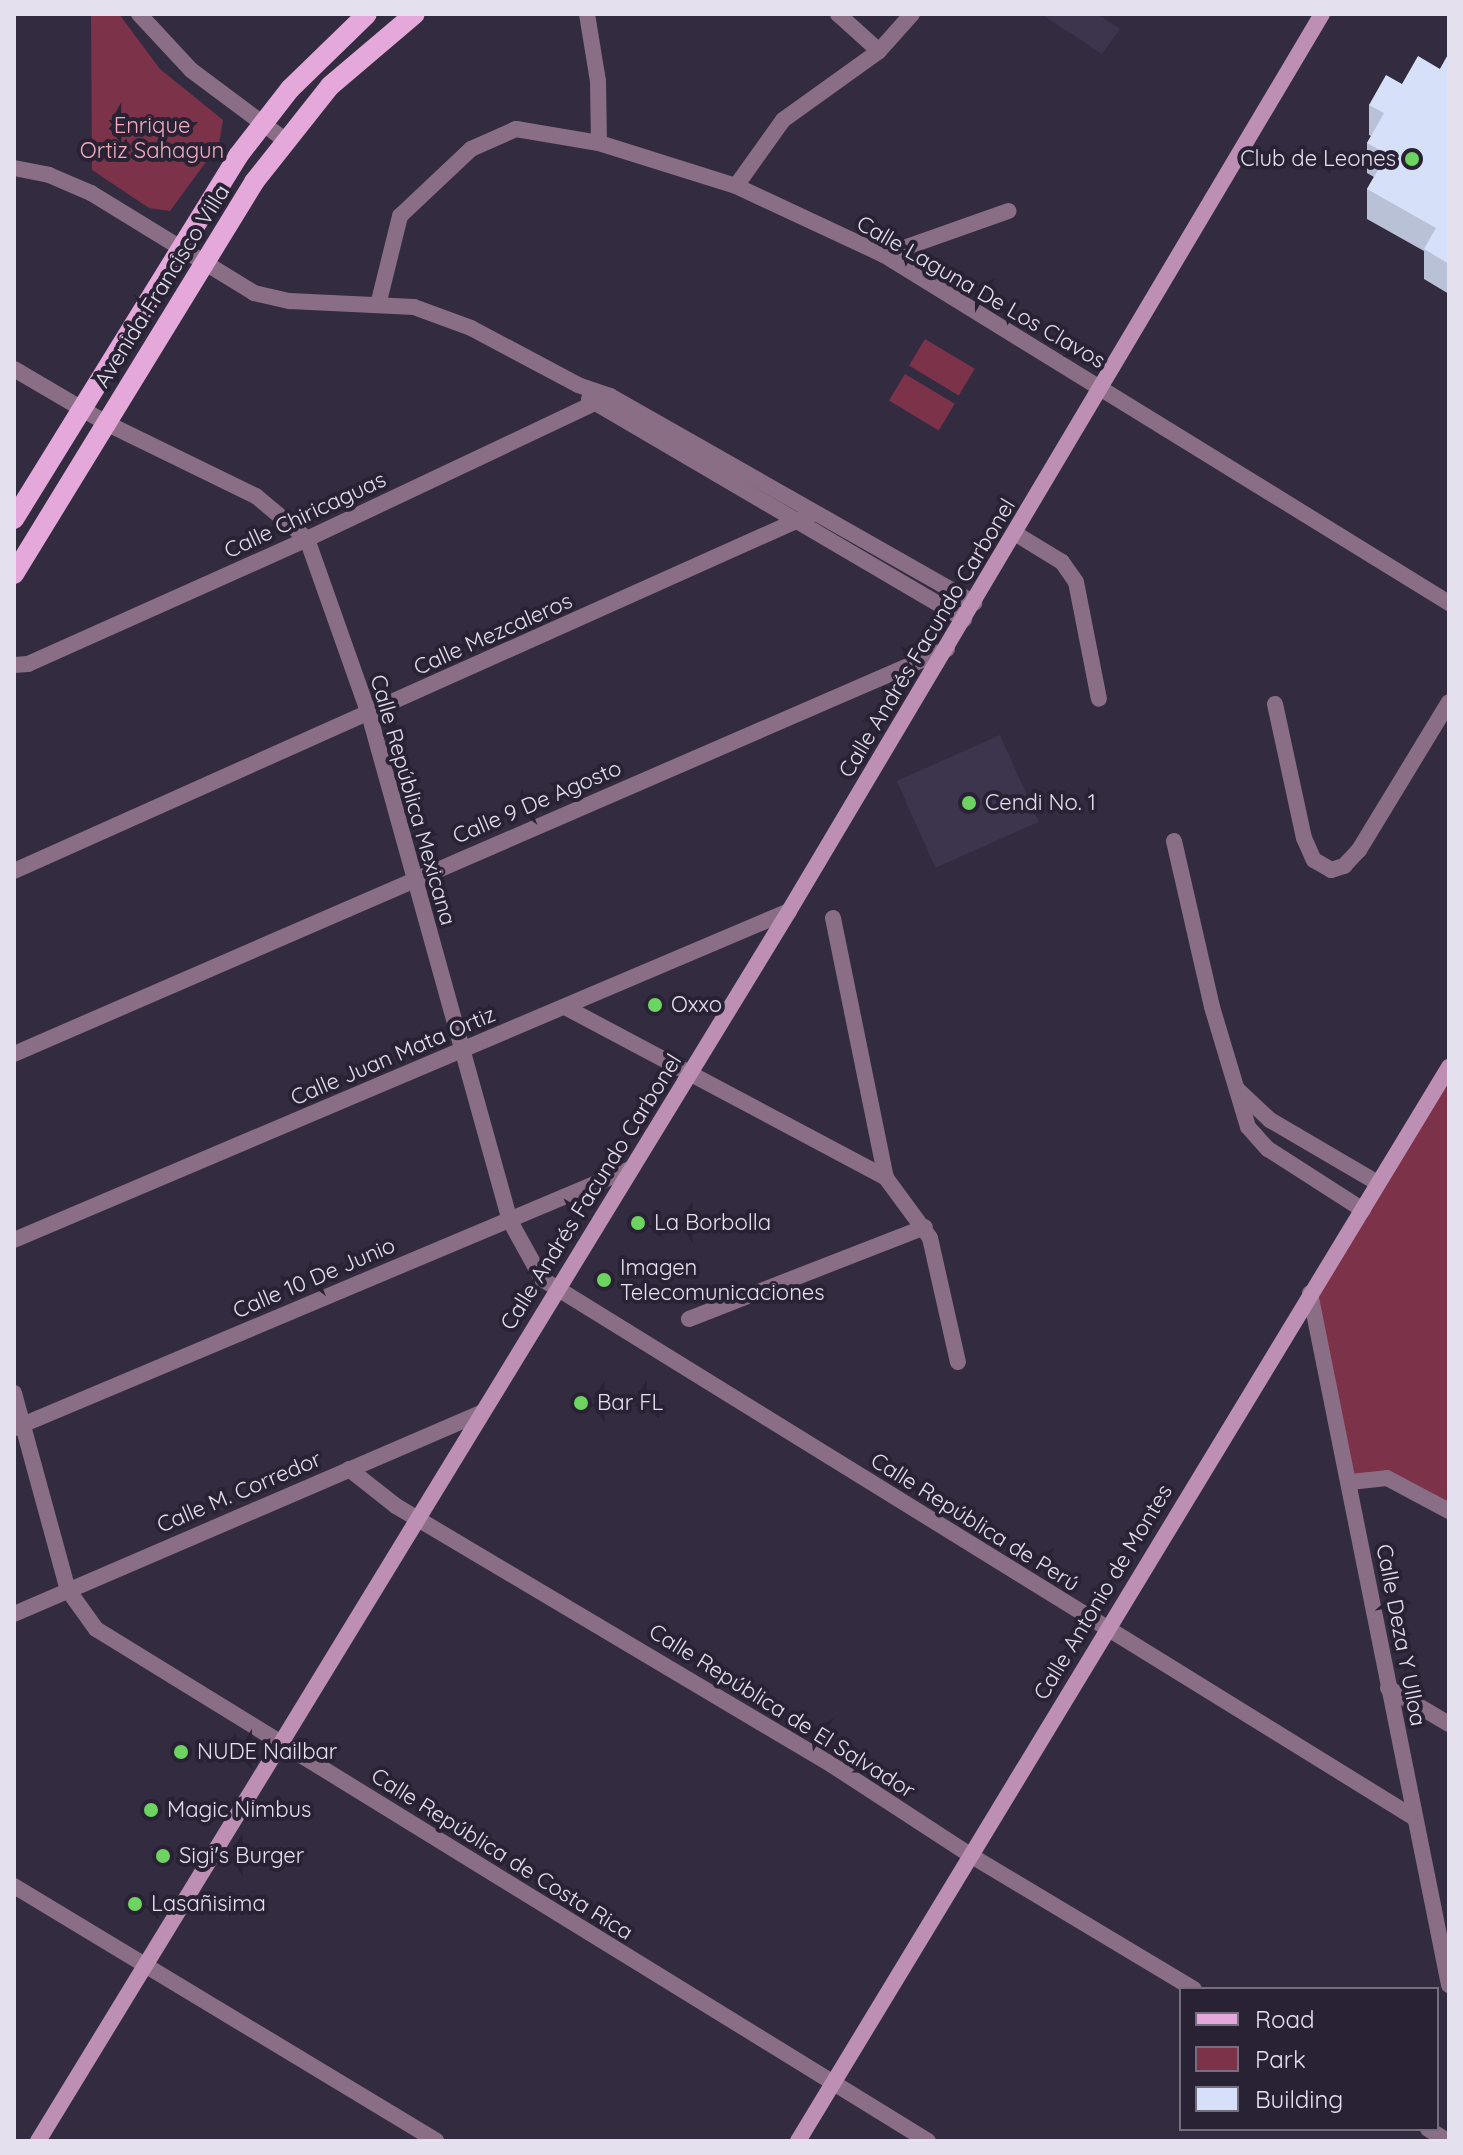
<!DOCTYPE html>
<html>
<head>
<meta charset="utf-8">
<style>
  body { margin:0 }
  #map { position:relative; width:1463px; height:2155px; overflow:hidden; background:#332c40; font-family:Quicksand,sans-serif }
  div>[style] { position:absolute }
  .built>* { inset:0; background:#3d344d; transform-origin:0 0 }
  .green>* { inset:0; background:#7c3248; transform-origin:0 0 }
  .minor>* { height:16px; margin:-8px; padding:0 8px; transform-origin:8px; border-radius:8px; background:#8a6e85 }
  .tertiary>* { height:16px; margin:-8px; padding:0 8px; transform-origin:8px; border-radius:8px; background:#8a6e85 }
  .secondary>* { height:16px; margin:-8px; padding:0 8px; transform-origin:8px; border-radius:8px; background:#bd8fb5 }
  .primary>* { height:20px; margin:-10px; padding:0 10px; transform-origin:10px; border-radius:10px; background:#e4a9da }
  .wall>* { inset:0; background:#b9c1d6 }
  .building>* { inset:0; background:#d7e0f9 }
  .dots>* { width:22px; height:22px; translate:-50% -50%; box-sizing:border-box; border:4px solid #292235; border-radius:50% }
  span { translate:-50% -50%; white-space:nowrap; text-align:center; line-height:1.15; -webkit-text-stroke:8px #292235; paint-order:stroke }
  .park-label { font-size:22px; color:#f2acbc }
  .poi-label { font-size:22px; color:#e4e0ed }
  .right { translate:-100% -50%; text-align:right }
  .left { translate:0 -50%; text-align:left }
  .street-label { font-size:22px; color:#e4e0ed }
  .frame { position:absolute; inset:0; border:16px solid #e4e0ed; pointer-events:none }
  .legend { position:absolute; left:1179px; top:1987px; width:260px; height:144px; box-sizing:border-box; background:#292235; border:2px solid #746e7f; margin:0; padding:10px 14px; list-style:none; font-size:24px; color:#e4e0ed }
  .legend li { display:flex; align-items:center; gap:16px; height:40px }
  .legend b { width:40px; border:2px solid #746e7f }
</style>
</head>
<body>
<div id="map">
  <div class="built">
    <div style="clip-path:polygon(1041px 14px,1097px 14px,1120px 29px,1102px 54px)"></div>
    <div style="left:1000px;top:735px;width:95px;height:113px;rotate:66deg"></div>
  </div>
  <div class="green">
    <div style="clip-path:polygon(91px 14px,119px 14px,160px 69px,223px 120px,219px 144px,170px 211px,149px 208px,92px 170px)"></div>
    <div style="left:925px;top:339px;width:58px;height:31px;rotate:31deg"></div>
    <div style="left:905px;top:374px;width:58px;height:31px;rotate:31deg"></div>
    <div style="clip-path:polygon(1449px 1080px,1449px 1520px,1377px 1476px,1350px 1478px,1314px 1301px)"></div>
  </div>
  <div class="minor">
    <div style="left:139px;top:14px;width:76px;rotate:47.1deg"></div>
    <div style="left:191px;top:70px;width:117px;rotate:36.7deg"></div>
    <div style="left:587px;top:14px;width:68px;rotate:80.7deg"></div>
    <div style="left:598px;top:81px;width:62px;rotate:89.1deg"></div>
    <div style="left:838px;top:14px;width:55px;rotate:42.1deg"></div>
    <div style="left:14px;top:168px;width:36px;rotate:11deg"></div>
    <div style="left:49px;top:175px;width:46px;rotate:23.2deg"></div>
    <div style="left:91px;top:193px;width:191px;rotate:31.5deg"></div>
    <div style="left:254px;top:293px;width:37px;rotate:13deg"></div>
    <div style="left:290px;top:301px;width:124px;rotate:2.8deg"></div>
    <div style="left:414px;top:307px;width:61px;rotate:20.2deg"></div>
    <div style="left:471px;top:328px;width:121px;rotate:28deg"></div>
    <div style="left:578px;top:385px;width:34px;rotate:19deg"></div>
    <div style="left:610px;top:396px;width:419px;rotate:29.6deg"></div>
    <div style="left:736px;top:186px;width:81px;rotate:-54.5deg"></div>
    <div style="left:783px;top:120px;width:118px;rotate:-35.7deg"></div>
    <div style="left:879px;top:51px;width:50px;rotate:-48.3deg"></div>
    <div style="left:884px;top:255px;width:132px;rotate:-19.5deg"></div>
    <div style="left:379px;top:301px;width:88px;rotate:-76.1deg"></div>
    <div style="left:400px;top:216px;width:98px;rotate:-43.3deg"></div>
    <div style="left:471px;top:149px;width:49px;rotate:-24deg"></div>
    <div style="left:516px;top:129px;width:84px;rotate:9.6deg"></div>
    <div style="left:599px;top:143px;width:144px;rotate:17.4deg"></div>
    <div style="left:736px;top:186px;width:163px;rotate:25deg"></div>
    <div style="left:884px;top:255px;width:664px;rotate:31.63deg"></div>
    <div style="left:14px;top:369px;width:107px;rotate:30.4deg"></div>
    <div style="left:106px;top:423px;width:167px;rotate:26deg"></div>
    <div style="left:256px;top:496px;width:67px;rotate:40.1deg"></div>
    <div style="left:307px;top:539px;width:186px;rotate:70.5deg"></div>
    <div style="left:369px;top:714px;width:526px;rotate:74.46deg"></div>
    <div style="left:510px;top:1221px;width:66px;rotate:61.1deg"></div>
    <div style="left:542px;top:1279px;width:1024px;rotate:31.7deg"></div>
    <div style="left:589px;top:399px;width:435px;rotate:30.4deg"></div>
    <div style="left:1016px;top:534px;width:54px;rotate:31.3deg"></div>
    <div style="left:1062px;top:562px;width:24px;rotate:55deg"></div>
    <div style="left:1076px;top:582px;width:119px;rotate:78.9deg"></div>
    <div style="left:14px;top:665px;width:14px;rotate:-4deg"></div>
    <div style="left:28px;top:664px;width:306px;rotate:-24.1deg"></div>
    <div style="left:307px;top:539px;width:335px;rotate:-25.3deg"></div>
    <div style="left:1275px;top:704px;width:137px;rotate:77.8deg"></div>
    <div style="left:1304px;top:838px;width:24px;rotate:66deg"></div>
    <div style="left:1314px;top:860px;width:20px;rotate:30deg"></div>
    <div style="left:1331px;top:870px;width:14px;rotate:-17deg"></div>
    <div style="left:1344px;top:866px;width:22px;rotate:-47deg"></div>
    <div style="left:1359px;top:850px;width:173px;rotate:-58.7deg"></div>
    <div style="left:1174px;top:841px;width:170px;rotate:77.1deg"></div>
    <div style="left:1212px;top:1007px;width:125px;rotate:73.3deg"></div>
    <div style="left:1248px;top:1127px;width:30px;rotate:48deg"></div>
    <div style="left:1268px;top:1149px;width:113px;rotate:32.7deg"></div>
    <div style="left:14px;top:871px;width:876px;rotate:-24.11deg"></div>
    <div style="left:833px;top:918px;width:265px;rotate:78.5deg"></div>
    <div style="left:886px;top:1178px;width:74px;rotate:53.7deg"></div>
    <div style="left:930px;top:1238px;width:127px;rotate:77.3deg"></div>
    <div style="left:565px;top:1007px;width:364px;rotate:28deg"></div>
    <div style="left:14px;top:1054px;width:1017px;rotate:-23.46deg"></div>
    <div style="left:1237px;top:1089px;width:45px;rotate:43.2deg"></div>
    <div style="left:1270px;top:1120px;width:125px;rotate:30.3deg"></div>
    <div style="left:14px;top:1240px;width:842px;rotate:-23deg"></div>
    <div style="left:689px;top:1319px;width:253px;rotate:-21.3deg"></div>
    <div style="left:14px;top:1393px;width:204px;rotate:74.7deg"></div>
    <div style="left:68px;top:1590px;width:48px;rotate:54.3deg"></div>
    <div style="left:96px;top:1629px;width:977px;rotate:31.61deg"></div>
    <div style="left:15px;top:1428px;width:667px;rotate:-22.84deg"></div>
    <div style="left:349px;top:1469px;width:60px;rotate:38.2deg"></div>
    <div style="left:396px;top:1506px;width:507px;rotate:30.71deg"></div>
    <div style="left:832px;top:1765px;width:165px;rotate:33.1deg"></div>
    <div style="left:970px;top:1855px;width:261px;rotate:30.9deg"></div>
    <div style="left:1350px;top:1482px;width:37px;rotate:-6deg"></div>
    <div style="left:1387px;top:1478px;width:70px;rotate:28deg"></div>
    <div style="left:14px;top:1614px;width:508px;rotate:-23.29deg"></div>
    <div style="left:1388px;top:1688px;width:71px;rotate:30.5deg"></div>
    <div style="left:14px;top:1886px;width:493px;rotate:31.1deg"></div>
    <div style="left:1428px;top:2129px;width:23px;rotate:31deg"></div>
  </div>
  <div class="tertiary">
    <div style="left:1310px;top:1293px;width:706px;rotate:78.64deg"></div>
  </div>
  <div class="secondary">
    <div style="left:38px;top:2141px;width:1441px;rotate:-58.59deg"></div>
    <div style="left:789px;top:911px;width:1043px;rotate:-59.28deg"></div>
    <div style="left:798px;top:2141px;width:1256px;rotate:-58.78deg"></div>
  </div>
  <div class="primary">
    <div style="left:14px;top:519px;width:427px;rotate:-58.3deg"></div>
    <div style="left:238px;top:156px;width:85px;rotate:-52.2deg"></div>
    <div style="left:290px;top:89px;width:107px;rotate:-44.2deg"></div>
    <div style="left:14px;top:574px;width:460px;rotate:-58.5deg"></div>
    <div style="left:254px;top:182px;width:122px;rotate:-51.6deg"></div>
    <div style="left:330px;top:86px;width:111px;rotate:-40.3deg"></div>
  </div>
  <div class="wall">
    <div style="clip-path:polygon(1449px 53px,1449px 294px,1424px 279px,1424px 251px,1367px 219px,1367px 189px,1374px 177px,1367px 173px,1367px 143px,1371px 136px,1369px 135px,1369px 105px,1402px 84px,1440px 69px)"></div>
  </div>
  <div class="building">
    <div style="clip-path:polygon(1449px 53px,1449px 264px,1424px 249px,1436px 228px,1367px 189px,1387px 154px,1367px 143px,1384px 113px,1369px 105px,1386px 75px,1402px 84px,1418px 56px,1440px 69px)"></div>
  </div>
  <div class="dots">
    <div style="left:1412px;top:159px;background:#6dd361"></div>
    <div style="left:969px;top:803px;background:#6dd361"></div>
    <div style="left:655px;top:1005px;background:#6dd361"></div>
    <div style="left:638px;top:1223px;background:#6dd361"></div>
    <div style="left:604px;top:1280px;background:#6dd361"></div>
    <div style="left:581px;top:1403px;background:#6dd361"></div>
    <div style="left:181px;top:1752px;background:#6dd361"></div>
    <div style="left:151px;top:1810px;background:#6dd361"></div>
    <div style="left:163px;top:1856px;background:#6dd361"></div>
    <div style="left:135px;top:1904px;background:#6dd361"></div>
  </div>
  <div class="park-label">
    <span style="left:152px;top:138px">Enrique<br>Ortiz Sahagun</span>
  </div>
  <div class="poi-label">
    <span class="right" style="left:1396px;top:159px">Club de Leones</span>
    <span class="left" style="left:985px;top:803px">Cendi No. 1</span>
    <span class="left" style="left:671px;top:1005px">Oxxo</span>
    <span class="left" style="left:654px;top:1223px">La Borbolla</span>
    <span class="left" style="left:620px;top:1280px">Imagen<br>Telecomunicaciones</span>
    <span class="left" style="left:597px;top:1403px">Bar FL</span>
    <span class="left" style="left:197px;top:1752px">NUDE Nailbar</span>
    <span class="left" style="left:167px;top:1810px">Magic Nimbus</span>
    <span class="left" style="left:179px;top:1856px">Sigi's Burger</span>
    <span class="left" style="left:151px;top:1904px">Lasañisima</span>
  </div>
  <div class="street-label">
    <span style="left:162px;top:286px;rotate:-58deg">Avenida Francisco Villa</span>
    <span style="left:981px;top:292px;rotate:30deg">Calle Laguna De Los Clavos</span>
    <span style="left:305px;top:515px;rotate:-25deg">Calle Chiricaguas</span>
    <span style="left:493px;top:634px;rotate:-24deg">Calle Mezcaleros</span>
    <span style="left:927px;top:638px;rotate:-59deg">Calle Andrés Facundo Carbonel</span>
    <span style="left:413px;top:800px;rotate:74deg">Calle República Mexicana</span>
    <span style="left:537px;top:802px;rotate:-23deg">Calle 9 De Agosto</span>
    <span style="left:393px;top:1056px;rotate:-23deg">Calle Juan Mata Ortiz</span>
    <span style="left:591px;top:1192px;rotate:-58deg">Calle Andrés Facundo Carbonel</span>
    <span style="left:314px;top:1278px;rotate:-23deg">Calle 10 De Junio</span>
    <span style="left:239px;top:1492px;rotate:-23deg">Calle M. Corredor</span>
    <span style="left:975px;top:1522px;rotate:32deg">Calle República de Perú</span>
    <span style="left:1103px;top:1592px;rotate:-59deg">Calle Antonio de Montes</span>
    <span style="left:1401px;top:1635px;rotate:79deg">Calle Deza Y Ulloa</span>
    <span style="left:782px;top:1711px;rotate:32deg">Calle República de El Salvador</span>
    <span style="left:502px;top:1854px;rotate:32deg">Calle República de Costa Rica</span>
  </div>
  <div class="frame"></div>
  <ul class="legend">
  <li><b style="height:10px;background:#e4a9da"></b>Road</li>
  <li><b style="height:22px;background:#7c3248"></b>Park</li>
  <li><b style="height:22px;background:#d7e0f9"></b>Building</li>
  </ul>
</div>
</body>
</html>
